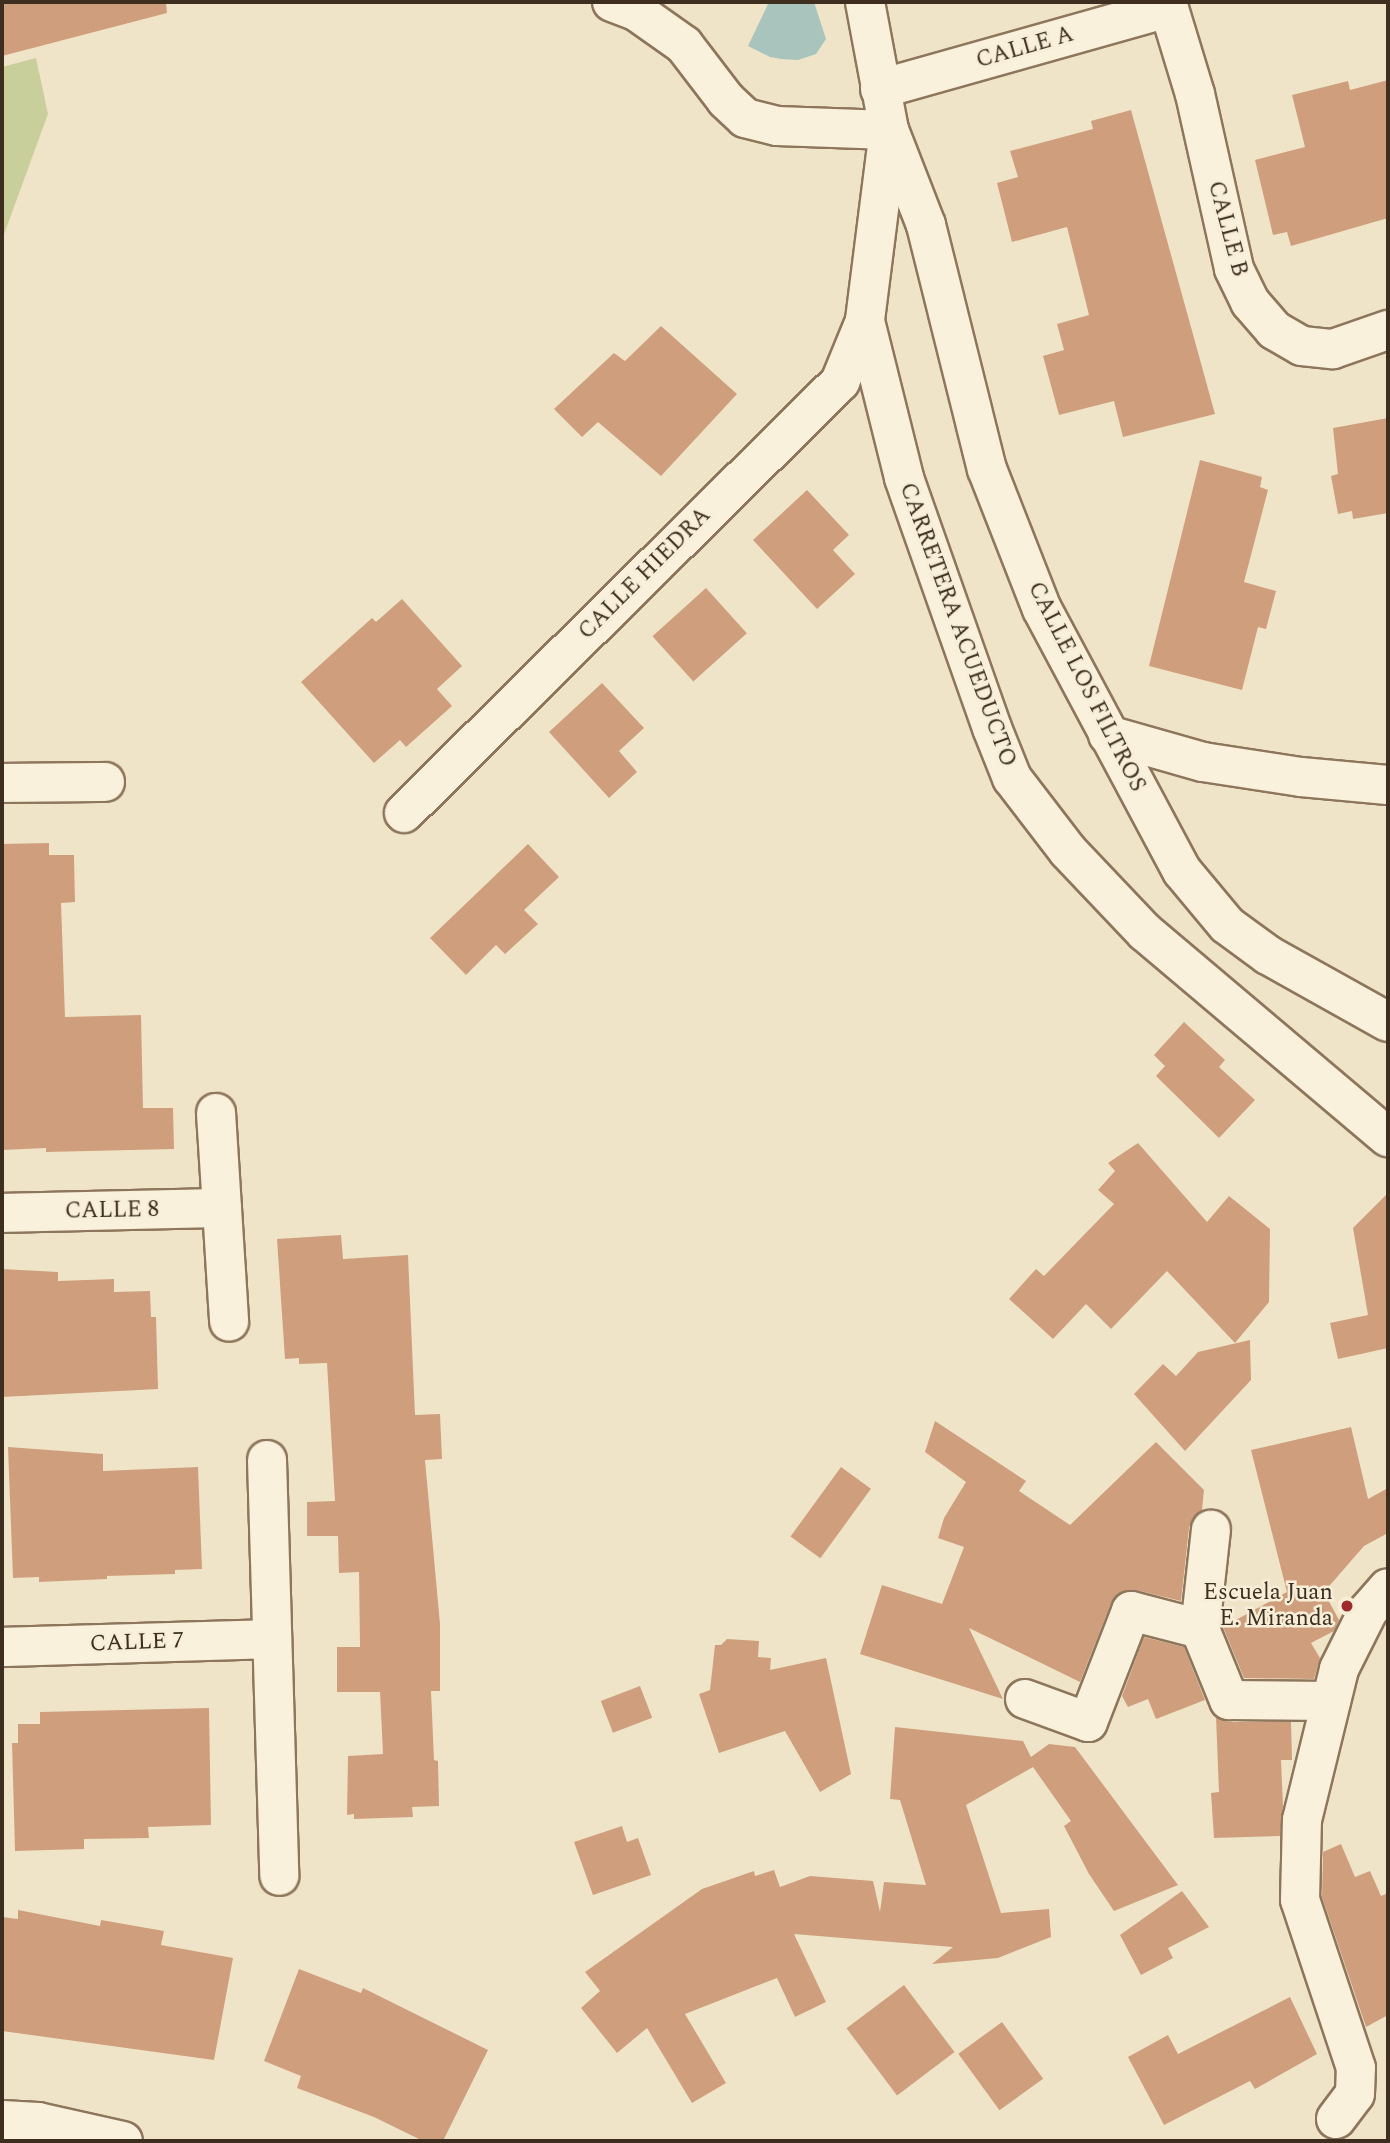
<!DOCTYPE html>
<html>
<head>
<meta charset="utf-8">
<style>
  body { margin:0 }
  #map { position:relative; width:1390px; height:2143px; overflow:hidden; background:#f0e4c8; font-family:Spectral,serif }
  div>[style] { position:absolute }
  .green>* { inset:0; background:#c9cf9b }
  .water>* { inset:0; background:#a9c4bc }
  .building>* { inset:0; background:#cf9f7d; transform-origin:0 0 }
  .roads { filter:drop-shadow(2px 0 #8d765c) drop-shadow(-2px 0 #8d765c) drop-shadow(0 2px #8d765c) drop-shadow(0 -2px #8d765c) }
  .minor>* { height:38px; margin:-19px; padding:0 19px; transform-origin:19px; border-radius:19px; background:#faf1dc }
  .tertiary>* { height:38px; margin:-19px; padding:0 19px; transform-origin:19px; border-radius:19px; background:#faf1dc }
  .dots>* { width:19px; height:19px; translate:-50% -50%; box-sizing:border-box; border:4px solid #f7eed8; border-radius:50% }
  span { translate:-50% -50%; white-space:nowrap; text-align:center; line-height:1.15; -webkit-text-stroke:5px #f7eed8; paint-order:stroke }
  .street-label { font-size:23px; color:#3d2e20 }
  .poi-label { font-size:23px; color:#3d2e20 }
  .right { translate:-100% -50%; text-align:right }
  .frame { position:absolute; inset:0; border:4px solid #3d2e20; pointer-events:none }
</style>
</head>
<body>
<div id="map">
  <div class="green">
    <div style="clip-path:polygon(36px 58px,48px 114px,2px 240px,2px 67px)"></div>
  </div>
  <div class="water">
    <div style="clip-path:polygon(769px 2px,814px 2px,826px 39px,816px 54px,798px 60px,781px 59px,770px 57px,748px 46px)"></div>
  </div>
  <div class="building">
    <div style="clip-path:polygon(2px 2px,166px 2px,167px 13px,2px 56px)"></div>
    <div style="clip-path:polygon(1388px 80px,1388px 218px,1291px 246px,1287px 232px,1273px 235px,1255px 160px,1305px 147px,1292px 95px,1348px 81px,1350px 90px)"></div>
    <div style="clip-path:polygon(1131px 110px,1215px 414px,1123px 437px,1114px 401px,1059px 415px,1043px 356px,1064px 350px,1057px 324px,1089px 315px,1067px 227px,1012px 242px,997px 183px,1018px 177px,1010px 151px,1093px 129px,1091px 121px)"></div>
    <div style="clip-path:polygon(661px 326px,737px 394px,661px 476px,598px 422px,582px 437px,554px 409px,614px 353px,625px 361px)"></div>
    <div style="clip-path:polygon(1388px 418px,1388px 513px,1353px 519px,1352px 511px,1338px 514px,1331px 476px,1338px 474px,1333px 428px)"></div>
    <div style="clip-path:polygon(1200px 460px,1262px 477px,1260px 487px,1268px 490px,1244px 582px,1276px 591px,1266px 629px,1258px 627px,1242px 690px,1149px 666px)"></div>
    <div style="clip-path:polygon(807px 490px,849px 535px,833px 550px,855px 574px,817px 609px,753px 540px)"></div>
    <div style="left:706px;top:588px;width:61px;height:72px;rotate:48deg"></div>
    <div style="clip-path:polygon(402px 599px,462px 666px,437px 689px,452px 706px,406px 747px,400px 740px,374px 763px,301px 682px,372px 618px,376px 622px)"></div>
    <div style="clip-path:polygon(602px 683px,644px 728px,619px 751px,637px 772px,609px 798px,549px 732px)"></div>
    <div style="clip-path:polygon(49px 843px,49px 855px,74px 855px,75px 902px,61px 903px,65px 1017px,141px 1015px,143px 1108px,173px 1108px,174px 1149px,46px 1152px,46px 1148px,2px 1150px,2px 844px)"></div>
    <div style="clip-path:polygon(528px 844px,559px 877px,524px 910px,538px 924px,505px 954px,496px 945px,466px 975px,430px 938px)"></div>
    <div style="clip-path:polygon(1184px 1022px,1225px 1060px,1219px 1067px,1255px 1100px,1219px 1138px,1156px 1076px,1165px 1066px,1154px 1055px)"></div>
    <div style="clip-path:polygon(1138px 1143px,1207px 1222px,1229px 1196px,1270px 1229px,1269px 1302px,1235px 1343px,1167px 1271px,1111px 1329px,1086px 1304px,1053px 1339px,1009px 1299px,1036px 1269px,1044px 1276px,1114px 1204px,1098px 1190px,1115px 1171px,1108px 1163px)"></div>
    <div style="clip-path:polygon(1388px 1193px,1388px 1348px,1338px 1359px,1330px 1323px,1368px 1315px,1353px 1228px)"></div>
    <div style="clip-path:polygon(341px 1235px,343px 1259px,408px 1255px,415px 1415px,440px 1414px,442px 1459px,425px 1460px,440px 1624px,440px 1691px,431px 1691px,434px 1760px,438px 1761px,439px 1806px,412px 1807px,413px 1817px,354px 1819px,354px 1814px,347px 1815px,348px 1756px,383px 1754px,380px 1692px,337px 1692px,337px 1647px,360px 1647px,359px 1572px,339px 1573px,338px 1536px,307px 1536px,307px 1502px,335px 1501px,327px 1363px,299px 1364px,299px 1358px,285px 1359px,277px 1239px)"></div>
    <div style="clip-path:polygon(2px 1269px,58px 1272px,58px 1281px,114px 1279px,114px 1292px,150px 1291px,151px 1317px,156px 1317px,158px 1389px,2px 1397px)"></div>
    <div style="clip-path:polygon(1250px 1340px,1251px 1380px,1185px 1451px,1134px 1394px,1163px 1364px,1176px 1376px,1198px 1352px)"></div>
    <div style="clip-path:polygon(935px 1421px,1026px 1481px,1019px 1491px,1070px 1525px,1156px 1442px,1204px 1490px,1202px 1510px,1193px 1518px,1189px 1528px,1181px 1601px,1136px 1590px,1117px 1594px,1111px 1603px,1080px 1682px,969px 1628px,1003px 1699px,860px 1654px,882px 1585px,942px 1604px,964px 1547px,938px 1538px,944px 1518px,966px 1482px,925px 1452px)"></div>
    <div style="clip-path:polygon(1351px 1427px,1368px 1499px,1388px 1488px,1388px 1533px,1364px 1546px,1324px 1592px,1339px 1620px,1334px 1631px,1311px 1643px,1320px 1658px,1314px 1679px,1244px 1678px,1223px 1627px,1287px 1592px,1251px 1450px)"></div>
    <div style="clip-path:polygon(8px 1447px,103px 1454px,103px 1471px,198px 1467px,202px 1569px,175px 1570px,175px 1574px,107px 1576px,107px 1579px,39px 1582px,39px 1577px,13px 1578px)"></div>
    <div style="left:841px;top:1467px;width:37px;height:86px;rotate:36deg"></div>
    <div style="clip-path:polygon(1144px 1637px,1184px 1647px,1205px 1700px,1156px 1719px,1148px 1699px,1128px 1707px,1122px 1696px)"></div>
    <div style="clip-path:polygon(727px 1639px,759px 1641px,758px 1657px,771px 1658px,770px 1670px,826px 1658px,851px 1774px,820px 1792px,785px 1731px,719px 1753px,699px 1694px,710px 1690px,715px 1645px,721px 1645px)"></div>
    <div style="left:640px;top:1686px;width:34px;height:42px;rotate:69deg"></div>
    <div style="clip-path:polygon(209px 1708px,211px 1825px,148px 1827px,149px 1838px,84px 1839px,84px 1849px,15px 1851px,12px 1743px,18px 1743px,18px 1724px,40px 1724px,40px 1712px)"></div>
    <div style="clip-path:polygon(1216px 1717px,1229px 1722px,1291px 1722px,1292px 1760px,1281px 1760px,1283px 1806px,1280px 1836px,1214px 1838px,1211px 1793px,1219px 1792px)"></div>
    <div style="clip-path:polygon(895px 1727px,1023px 1741px,1031px 1757px,1049px 1744px,1075px 1747px,1178px 1885px,1114px 1911px,1089px 1874px,1064px 1826px,1071px 1821px,1033px 1767px,966px 1805px,1001px 1913px,1049px 1909px,1051px 1937px,998px 1958px,932px 1964px,953px 1947px,794px 1934px,826px 2002px,795px 2017px,777px 1978px,685px 2014px,726px 2083px,692px 2103px,647px 2028px,617px 2053px,581px 2008px,600px 1991px,585px 1972px,702px 1889px,754px 1871px,755px 1876px,774px 1870px,780px 1887px,810px 1876px,873px 1881px,880px 1912px,884px 1882px,926px 1885px,900px 1800px,890px 1799px)"></div>
    <div style="clip-path:polygon(622px 1826px,627px 1842px,638px 1838px,651px 1875px,593px 1895px,574px 1842px)"></div>
    <div style="clip-path:polygon(1341px 1844px,1355px 1877px,1370px 1871px,1381px 1896px,1388px 1893px,1388px 2015px,1366px 2027px,1322px 1897px,1323px 1852px)"></div>
    <div style="clip-path:polygon(1182px 1891px,1209px 1927px,1168px 1948px,1173px 1958px,1141px 1975px,1120px 1935px)"></div>
    <div style="clip-path:polygon(18px 1910px,100px 1926px,101px 1920px,164px 1931px,161px 1945px,233px 1958px,214px 2060px,2px 2031px,2px 1917px,18px 1919px)"></div>
    <div style="clip-path:polygon(299px 1969px,361px 1993px,363px 1988px,488px 2050px,443px 2141px,423px 2141px,374px 2117px,297px 2088px,301px 2076px,264px 2061px)"></div>
    <div style="left:904px;top:1985px;width:84px;height:72px;rotate:53deg"></div>
    <div style="clip-path:polygon(1290px 1997px,1317px 2054px,1255px 2089px,1250px 2081px,1164px 2125px,1128px 2057px,1168px 2035px,1178px 2054px)"></div>
    <div style="left:1002px;top:2022px;width:70px;height:54px;rotate:54deg"></div>
  </div>
  <div class="roads">
    <div class="minor">
      <div style="left:612px;top:2px;width:26px;rotate:21deg"></div>
      <div style="left:636px;top:11px;width:59px;rotate:35.3deg"></div>
      <div style="left:684px;top:45px;width:69px;rotate:52.6deg"></div>
      <div style="left:726px;top:100px;width:26px;rotate:43deg"></div>
      <div style="left:745px;top:118px;width:33px;rotate:14deg"></div>
      <div style="left:777px;top:126px;width:112px;rotate:2deg"></div>
      <div style="left:889px;top:130px;width:102px;rotate:68.7deg"></div>
      <div style="left:926px;top:225px;width:252px;rotate:76deg"></div>
      <div style="left:987px;top:469px;width:150px;rotate:68.6deg"></div>
      <div style="left:1042px;top:609px;width:297px;rotate:61.9deg"></div>
      <div style="left:1182px;top:871px;width:70px;rotate:50.2deg"></div>
      <div style="left:1227px;top:925px;width:51px;rotate:36.2deg"></div>
      <div style="left:1268px;top:955px;width:137px;rotate:29.2deg"></div>
      <div style="left:1167px;top:2px;width:96px;rotate:73.1deg"></div>
      <div style="left:1195px;top:94px;width:179px;rotate:77.4deg"></div>
      <div style="left:1234px;top:269px;width:37px;rotate:64deg"></div>
      <div style="left:1250px;top:302px;width:37px;rotate:49deg"></div>
      <div style="left:1274px;top:330px;width:32px;rotate:30deg"></div>
      <div style="left:1302px;top:346px;width:31px;rotate:6deg"></div>
      <div style="left:1333px;top:349px;width:58px;rotate:-19.1deg"></div>
      <div style="left:880px;top:89px;width:300px;rotate:-15.7deg"></div>
      <div style="left:1108px;top:735px;width:99px;rotate:15.9deg"></div>
      <div style="left:1203px;top:762px;width:99px;rotate:8.7deg"></div>
      <div style="left:1301px;top:777px;width:87px;rotate:5.3deg"></div>
      <div style="left:2px;top:783px;width:103px;rotate:-0.6deg"></div>
      <div style="left:404px;top:813px;width:613px;rotate:-44.67deg"></div>
      <div style="left:840px;top:382px;width:66px;rotate:-67.7deg"></div>
      <div style="left:216px;top:1113px;width:209px;rotate:86.4deg"></div>
      <div style="left:2px;top:1213px;width:220px;rotate:-1.3deg"></div>
      <div style="left:267px;top:1460px;width:416px;rotate:88.3deg"></div>
      <div style="left:1200px;top:1629px;width:100px;rotate:-83.7deg"></div>
      <div style="left:2px;top:1647px;width:270px;rotate:-1.7deg"></div>
      <div style="left:1025px;top:1699px;width:67px;rotate:20.1deg"></div>
      <div style="left:1088px;top:1722px;width:119px;rotate:-68.8deg"></div>
      <div style="left:1131px;top:1611px;width:71px;rotate:14.6deg"></div>
      <div style="left:1200px;top:1629px;width:77px;rotate:67.8deg"></div>
      <div style="left:1229px;top:1700px;width:102px;rotate:0.6deg"></div>
      <div style="left:1336px;top:2119px;width:31px;rotate:-53deg"></div>
      <div style="left:1355px;top:2094px;width:26px;rotate:-88deg"></div>
      <div style="left:1356px;top:2068px;width:177px;rotate:-108.4deg"></div>
      <div style="left:1300px;top:1900px;width:80px;rotate:-88.6deg"></div>
      <div style="left:1302px;top:1820px;width:155px;rotate:-76.2deg"></div>
      <div style="left:1339px;top:1669px;width:65px;rotate:-63.4deg"></div>
      <div style="left:1368px;top:1611px;width:30px;rotate:-49deg"></div>
    </div>
    <div class="tertiary">
      <div style="left:865px;top:2px;width:130px;rotate:79.4deg"></div>
      <div style="left:889px;top:130px;width:193px;rotate:97.2deg"></div>
      <div style="left:865px;top:321px;width:162px;rotate:76deg"></div>
      <div style="left:904px;top:478px;width:265px;rotate:70.6deg"></div>
      <div style="left:992px;top:728px;width:54px;rotate:68.2deg"></div>
      <div style="left:1012px;top:778px;width:92px;rotate:52.5deg"></div>
      <div style="left:1068px;top:851px;width:112px;rotate:46.5deg"></div>
      <div style="left:1145px;top:932px;width:318px;rotate:40.2deg"></div>
      <div style="left:2px;top:2120px;width:36px;rotate:3deg"></div>
      <div style="left:38px;top:2122px;width:87px;rotate:12.6deg"></div>
    </div>
  </div>
  <div class="dots">
    <div style="left:1347px;top:1606px;background:#9e2a2b"></div>
  </div>
  <div class="street-label">
    <span style="left:1025px;top:48px;rotate:-16deg">CALLE A</span>
    <span style="left:1227px;top:229px;rotate:75deg">CALLE B</span>
    <span style="left:645px;top:574px;rotate:-45deg">CALLE HIEDRA</span>
    <span style="left:957px;top:625px;rotate:70deg">CARRETERA ACUEDUCTO</span>
    <span style="left:1086px;top:687px;rotate:63deg">CALLE LOS FILTROS</span>
    <span style="left:112px;top:1211px;rotate:-1deg">CALLE 8</span>
    <span style="left:137px;top:1643px;rotate:-2deg">CALLE 7</span>
  </div>
  <div class="poi-label">
    <span class="right" style="left:1333px;top:1606px">Escuela Juan<br>E. Miranda</span>
  </div>
  <div class="frame"></div>
</div>
</body>
</html>
